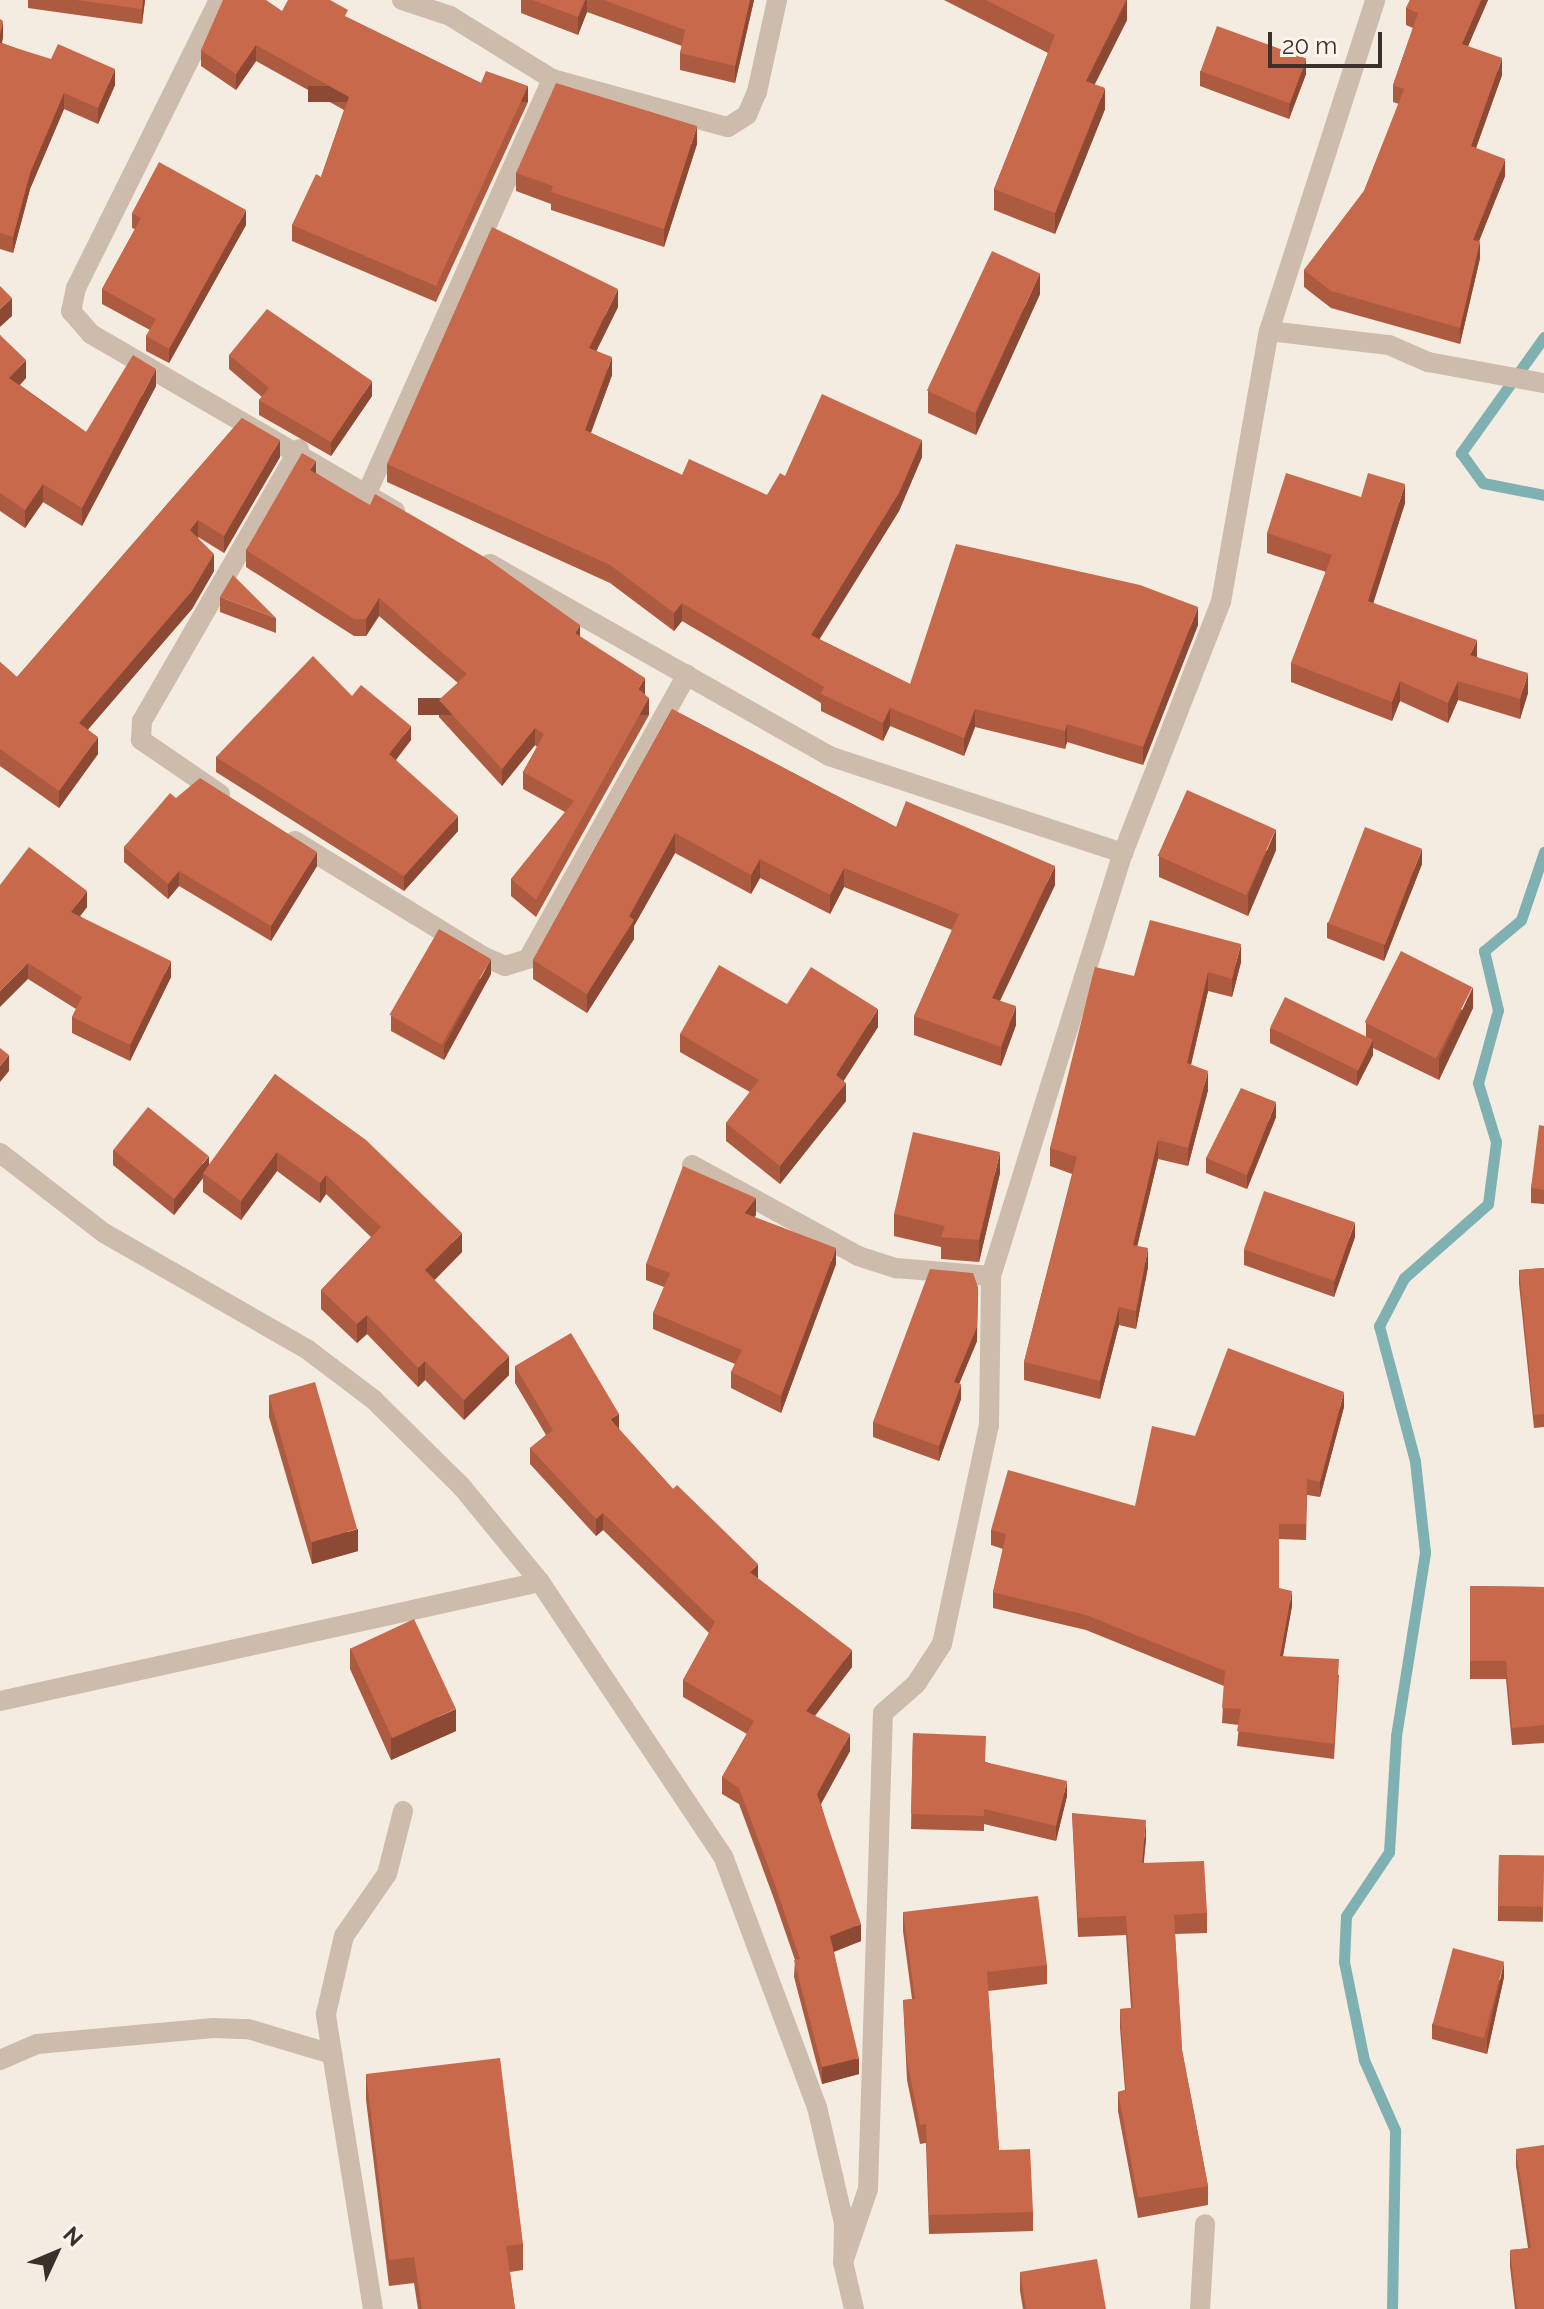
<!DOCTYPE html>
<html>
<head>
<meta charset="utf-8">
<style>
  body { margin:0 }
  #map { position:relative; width:1544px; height:2309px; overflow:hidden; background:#f4ebe1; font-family:Raleway,sans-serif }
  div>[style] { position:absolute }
  .stream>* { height:11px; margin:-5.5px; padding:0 5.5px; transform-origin:5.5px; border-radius:5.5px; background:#7fb0b2 }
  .lane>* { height:20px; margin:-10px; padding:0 10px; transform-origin:10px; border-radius:10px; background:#cdbbac }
  .street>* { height:20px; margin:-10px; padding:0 10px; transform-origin:10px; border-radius:10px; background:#cdbbac }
  .wall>* { inset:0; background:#ac5a40; transform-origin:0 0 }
  .shaded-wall>* { inset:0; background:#8c4a34; transform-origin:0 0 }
  .building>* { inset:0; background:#c8694b; transform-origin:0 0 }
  span { translate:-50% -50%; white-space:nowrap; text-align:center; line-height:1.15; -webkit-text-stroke:7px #fbf5ee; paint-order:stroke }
  .north { position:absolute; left:16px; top:2213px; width:80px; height:80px; -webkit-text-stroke:6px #fbf5ee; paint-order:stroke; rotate:46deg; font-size:22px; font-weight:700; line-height:32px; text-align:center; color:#3b302b }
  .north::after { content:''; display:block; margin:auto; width:28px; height:36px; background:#3b302b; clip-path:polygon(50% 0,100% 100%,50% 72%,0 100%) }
  .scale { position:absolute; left:1268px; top:32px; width:114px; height:36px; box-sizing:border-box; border:4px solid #3b302b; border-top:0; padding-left:10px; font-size:24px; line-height:28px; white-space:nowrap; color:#3b302b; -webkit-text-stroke:6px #fbf5ee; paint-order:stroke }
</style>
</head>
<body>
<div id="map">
  <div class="stream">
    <div style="left:1544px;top:337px;width:143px;rotate:125.6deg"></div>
    <div style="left:1461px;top:453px;width:37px;rotate:54deg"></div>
    <div style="left:1483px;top:483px;width:62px;rotate:11.1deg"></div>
    <div style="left:1392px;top:2309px;width:179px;rotate:-89deg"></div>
    <div style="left:1395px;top:2130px;width:77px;rotate:-113.9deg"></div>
    <div style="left:1364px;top:2060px;width:100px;rotate:-101.5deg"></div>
    <div style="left:1344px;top:1962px;width:46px;rotate:-87.5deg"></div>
    <div style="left:1346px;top:1916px;width:77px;rotate:-56.1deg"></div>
    <div style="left:1389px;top:1852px;width:116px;rotate:-86.5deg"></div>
    <div style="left:1396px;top:1736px;width:186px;rotate:-81deg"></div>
    <div style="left:1425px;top:1552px;width:92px;rotate:-96.3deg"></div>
    <div style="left:1415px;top:1461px;width:140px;rotate:-104.9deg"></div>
    <div style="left:1379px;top:1326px;width:54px;rotate:-62.5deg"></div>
    <div style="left:1404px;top:1278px;width:112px;rotate:-41.4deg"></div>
    <div style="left:1488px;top:1204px;width:63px;rotate:-82.6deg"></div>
    <div style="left:1496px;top:1142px;width:62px;rotate:-107deg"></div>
    <div style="left:1478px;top:1083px;width:76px;rotate:-74.7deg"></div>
    <div style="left:1498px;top:1010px;width:61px;rotate:-103.3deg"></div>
    <div style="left:1484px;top:951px;width:48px;rotate:-40deg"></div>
    <div style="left:1521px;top:920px;width:72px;rotate:-71.3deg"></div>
  </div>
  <div class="lane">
    <div style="left:0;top:2060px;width:40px;rotate:-23.4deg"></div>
    <div style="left:37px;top:2044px;width:177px;rotate:-5.2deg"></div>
    <div style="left:213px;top:2028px;width:35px;rotate:2deg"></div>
    <div style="left:248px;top:2029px;width:88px;rotate:16.6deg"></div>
    <div style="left:373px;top:2309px;width:299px;rotate:-99.1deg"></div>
    <div style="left:326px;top:2014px;width:80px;rotate:-77deg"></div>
    <div style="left:344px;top:1936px;width:75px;rotate:-55.3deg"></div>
    <div style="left:387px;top:1874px;width:65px;rotate:-75.7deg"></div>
  </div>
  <div class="street">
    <div style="left:219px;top:0;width:322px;rotate:116.4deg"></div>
    <div style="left:76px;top:288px;width:24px;rotate:102deg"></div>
    <div style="left:71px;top:311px;width:30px;rotate:49deg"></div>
    <div style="left:91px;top:334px;width:352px;rotate:30.2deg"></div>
    <div style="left:402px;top:0;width:51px;rotate:18.4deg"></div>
    <div style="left:450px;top:16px;width:120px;rotate:31.7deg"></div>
    <div style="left:552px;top:79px;width:182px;rotate:15.3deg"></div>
    <div style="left:728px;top:127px;width:22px;rotate:-32deg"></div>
    <div style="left:747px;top:115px;width:25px;rotate:-67deg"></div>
    <div style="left:757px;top:92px;width:94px;rotate:-77.7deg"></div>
    <div style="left:1269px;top:331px;width:121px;rotate:6.7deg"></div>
    <div style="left:1389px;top:345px;width:43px;rotate:23.6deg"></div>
    <div style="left:1428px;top:362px;width:118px;rotate:10.3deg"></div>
    <div style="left:366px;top:495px;width:456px;rotate:-65.9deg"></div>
    <div style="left:490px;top:564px;width:390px;rotate:29.5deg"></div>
    <div style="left:829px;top:756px;width:310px;rotate:18.3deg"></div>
    <div style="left:220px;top:794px;width:96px;rotate:-145.6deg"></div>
    <div style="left:141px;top:740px;width:19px;rotate:-87deg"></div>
    <div style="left:142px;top:721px;width:314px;rotate:-60deg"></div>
    <div style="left:295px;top:841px;width:222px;rotate:31.5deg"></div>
    <div style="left:484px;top:957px;width:23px;rotate:23deg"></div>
    <div style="left:505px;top:966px;width:24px;rotate:-17deg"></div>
    <div style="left:528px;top:959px;width:326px;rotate:-60.8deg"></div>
    <div style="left:0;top:1153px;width:131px;rotate:37.6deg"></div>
    <div style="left:104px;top:1233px;width:235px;rotate:29.8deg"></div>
    <div style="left:308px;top:1350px;width:83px;rotate:37.1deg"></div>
    <div style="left:374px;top:1400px;width:124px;rotate:44.7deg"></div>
    <div style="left:462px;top:1487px;width:123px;rotate:50.6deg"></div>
    <div style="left:540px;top:1582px;width:329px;rotate:56.3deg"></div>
    <div style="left:723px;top:1856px;width:268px;rotate:69.5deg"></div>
    <div style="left:817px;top:2107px;width:119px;rotate:76.9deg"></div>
    <div style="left:844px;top:2223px;width:39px;rotate:91deg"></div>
    <div style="left:843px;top:2262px;width:48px;rotate:76.8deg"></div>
    <div style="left:692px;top:1165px;width:189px;rotate:28.7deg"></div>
    <div style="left:858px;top:1256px;width:40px;rotate:18deg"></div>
    <div style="left:896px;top:1268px;width:95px;rotate:4.8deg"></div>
    <div style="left:0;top:1701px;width:553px;rotate:-12.43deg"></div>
    <div style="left:843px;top:2262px;width:77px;rotate:-71.1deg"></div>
    <div style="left:868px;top:2189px;width:476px;rotate:-88.2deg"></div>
    <div style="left:883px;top:1713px;width:44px;rotate:-41.3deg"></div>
    <div style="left:916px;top:1684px;width:48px;rotate:-57deg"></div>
    <div style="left:942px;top:1644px;width:224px;rotate:-77.9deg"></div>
    <div style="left:989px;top:1425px;width:149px;rotate:-89.2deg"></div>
    <div style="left:991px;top:1276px;width:443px;rotate:-72.7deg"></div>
    <div style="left:1123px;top:853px;width:269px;rotate:-68.7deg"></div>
    <div style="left:1221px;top:602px;width:275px;rotate:-80deg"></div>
    <div style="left:1269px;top:331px;width:348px;rotate:-72.2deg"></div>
    <div style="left:1200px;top:2309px;width:85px;rotate:-86.6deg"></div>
  </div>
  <div class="wall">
    <div style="clip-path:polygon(28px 0,145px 0,142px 24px,28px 8px)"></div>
    <div style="clip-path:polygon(521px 0,754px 0,735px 83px,680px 70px,680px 53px,682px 46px,587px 12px,578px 35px,521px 13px)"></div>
    <div style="clip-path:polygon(944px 0,1127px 0,1127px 20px,1094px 84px,1105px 109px,1055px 234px,994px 210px,994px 189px,1048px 53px)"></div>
    <div style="clip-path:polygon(1410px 0,1488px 0,1468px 46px,1502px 75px,1476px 148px,1505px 176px,1479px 241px,1480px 258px,1460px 344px,1331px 308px,1304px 287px,1304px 270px,1364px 191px,1399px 104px,1393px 102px,1393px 85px,1413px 28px,1406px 25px,1406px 8px)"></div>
    <div style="clip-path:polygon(282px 11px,348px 18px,481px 83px,528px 102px,436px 302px,292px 241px,292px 225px,321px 177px,344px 110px,256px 61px,236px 90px,201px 66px,201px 50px)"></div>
    <div style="clip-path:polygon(0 19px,3px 37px,2px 43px,115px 85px,98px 124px,64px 109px,30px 189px,13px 253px,0 249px)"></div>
    <div style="clip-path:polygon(1200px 71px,1306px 74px,1289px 119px,1200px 86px)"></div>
    <div style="clip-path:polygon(697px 144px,664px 247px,551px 210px,551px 204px,516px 191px,516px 173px)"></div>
    <div style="clip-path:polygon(132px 213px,246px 225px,169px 363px,146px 351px,146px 336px,150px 330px,102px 304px,102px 289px,135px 229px,132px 228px)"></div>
    <div style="clip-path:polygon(1040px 294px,976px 435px,928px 413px,928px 391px)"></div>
    <div style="clip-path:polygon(618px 307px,596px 351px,612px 375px,591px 433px,682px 475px,767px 495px,785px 476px,922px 457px,899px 511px,819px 639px,910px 684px,1198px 625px,1143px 765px,1067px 742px,1065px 749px,975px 727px,964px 756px,890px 726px,883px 741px,821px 711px,821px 703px,682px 621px,674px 631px,610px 583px,387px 482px,387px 464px)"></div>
    <div style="clip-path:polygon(0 335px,26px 378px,20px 385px,86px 432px,156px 386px,82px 526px,43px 502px,25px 528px,0 511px)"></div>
    <div style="clip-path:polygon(229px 355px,372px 396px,331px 456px,259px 415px,259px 400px,262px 397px,229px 369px)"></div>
    <div style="clip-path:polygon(242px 418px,280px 457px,224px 553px,198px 537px,198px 538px,214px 571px,192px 609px,88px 729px,98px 754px,59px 808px,0 766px,0 662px,17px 677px)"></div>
    <div style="clip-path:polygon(316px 473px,580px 637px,645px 695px,649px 715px,536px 917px,511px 896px,511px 879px,565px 812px,523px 789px,523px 772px,537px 747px,535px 745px,502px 786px,439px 717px,439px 700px,458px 683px,379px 616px,366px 636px,354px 636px,246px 567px,246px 550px)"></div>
    <div style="clip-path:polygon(1361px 497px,1405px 503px,1373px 603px,1477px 657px,1528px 693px,1520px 719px,1458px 700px,1448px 723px,1400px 701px,1392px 721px,1291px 682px,1291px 663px,1326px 572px,1267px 553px,1267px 533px)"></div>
    <div style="clip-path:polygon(220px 597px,276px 618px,276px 633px,220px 612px)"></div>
    <div style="clip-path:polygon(352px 696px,411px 740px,396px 760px,458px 831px,404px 891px,216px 772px,216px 757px)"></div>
    <div style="clip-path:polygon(672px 709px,896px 827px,1055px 885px,1000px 1001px,1016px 1025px,1001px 1066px,914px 1035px,914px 1016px,952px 930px,844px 887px,830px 914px,760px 878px,751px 894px,675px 853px,634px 926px,634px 939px,587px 1013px,533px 979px,533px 960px)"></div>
    <div style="clip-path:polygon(176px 798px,317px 866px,271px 941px,179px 886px,168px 899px,124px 862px,124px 847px)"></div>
    <div style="clip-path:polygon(1276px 850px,1248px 916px,1159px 877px,1159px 856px)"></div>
    <div style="clip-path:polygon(1422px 864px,1384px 961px,1327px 938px,1327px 923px)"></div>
    <div style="clip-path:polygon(0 885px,87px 907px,80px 916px,171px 977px,130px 1061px,72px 1033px,72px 1017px,76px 1009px,28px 979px)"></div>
    <div style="clip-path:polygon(1241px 962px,1232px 997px,1208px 991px,1191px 1065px,1208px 1090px,1188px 1166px,1158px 1159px,1137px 1246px,1148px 1267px,1136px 1329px,1119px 1325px,1100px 1399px,1024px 1380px,1024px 1362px,1072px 1174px,1050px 1166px,1050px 1148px,1134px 976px)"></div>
    <div style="clip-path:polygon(491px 974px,444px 1060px,391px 1031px,391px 1016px)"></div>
    <div style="clip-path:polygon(787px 1004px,878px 1027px,843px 1081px,846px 1101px,780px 1184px,726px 1141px,726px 1123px,750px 1092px,680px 1052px,680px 1034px)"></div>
    <div style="clip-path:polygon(1473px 1008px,1439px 1080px,1373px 1048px,1373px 1055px,1357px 1086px,1270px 1043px,1270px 1028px,1366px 1037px,1366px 1023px)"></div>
    <div style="clip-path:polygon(275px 1074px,462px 1252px,434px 1280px,509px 1375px,464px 1420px,425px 1380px,418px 1387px,367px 1334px,357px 1343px,321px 1309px,321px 1290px,371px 1237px,326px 1194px,320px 1203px,277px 1171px,241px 1220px,203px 1192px,203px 1178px,174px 1215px,113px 1165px,113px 1150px,209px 1165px)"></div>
    <div style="clip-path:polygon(1276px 1117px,1247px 1189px,1206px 1173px,1206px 1158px)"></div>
    <div style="clip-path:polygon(1544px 1126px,1544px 1204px,1531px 1203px,1531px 1188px)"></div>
    <div style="clip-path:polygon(1000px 1173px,979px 1262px,941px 1259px,941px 1247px,894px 1236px,894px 1214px)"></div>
    <div style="clip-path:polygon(756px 1215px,754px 1217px,836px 1264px,781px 1413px,731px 1388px,731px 1372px,735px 1364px,653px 1329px,653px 1313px,664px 1287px,646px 1280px,646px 1264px)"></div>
    <div style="clip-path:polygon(1355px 1237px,1334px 1297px,1244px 1265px,1244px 1250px)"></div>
    <div style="clip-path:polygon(1544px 1268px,1544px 1427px,1534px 1428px,1519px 1284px,1519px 1270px)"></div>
    <div style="clip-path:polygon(977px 1341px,959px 1384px,961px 1399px,939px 1461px,873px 1437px,873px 1422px)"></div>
    <div style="clip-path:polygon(515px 1366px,619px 1429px,673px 1489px,758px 1579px,852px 1667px,815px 1716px,850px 1751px,821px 1804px,861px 1941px,834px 1952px,859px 2074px,822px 2084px,794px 1977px,795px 1960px,774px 1899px,739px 1804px,722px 1794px,722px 1777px,747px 1734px,683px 1697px,683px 1680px,709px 1633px,603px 1530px,596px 1536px,530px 1464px,530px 1448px,546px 1435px,515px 1383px)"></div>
    <div style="clip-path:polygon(269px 1395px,358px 1551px,312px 1564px,269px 1417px)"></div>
    <div style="clip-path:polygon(1344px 1407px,1320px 1497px,1307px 1495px,1306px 1540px,1279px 1539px,1279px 1588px,1292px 1606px,1283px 1656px,1339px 1675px,1334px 1759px,1237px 1746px,1239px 1725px,1222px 1723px,1224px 1686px,1086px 1630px,993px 1608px,993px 1592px,1003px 1549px,991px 1545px,991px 1530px,1135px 1506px,1195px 1436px)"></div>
    <div style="clip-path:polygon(1470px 1586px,1544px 1587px,1544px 1743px,1512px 1745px,1506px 1679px,1470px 1679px)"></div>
    <div style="clip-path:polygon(350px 1648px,456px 1731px,391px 1760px,350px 1669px)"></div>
    <div style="clip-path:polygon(913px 1733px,986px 1762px,1067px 1796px,1056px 1841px,984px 1824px,984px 1831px,911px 1829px)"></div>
    <div style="clip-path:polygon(1072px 1813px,1146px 1839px,1143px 1863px,1207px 1913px,1207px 1933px,1175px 1934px,1182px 2050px,1208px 2186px,1208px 2205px,1138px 2218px,1118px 2111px,1118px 2092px,1125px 2090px,1120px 2028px,1120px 2009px,1131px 2008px,1126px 1935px,1078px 1937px)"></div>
    <div style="left:1499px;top:1855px;width:45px;height:66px;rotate:1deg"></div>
    <div style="clip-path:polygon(903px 1912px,1047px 1965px,1047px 1984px,988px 1991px,999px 2150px,1033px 2212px,1033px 2231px,929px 2234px,926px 2143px,920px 2144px,907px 2080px,903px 2000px,912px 1999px,903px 1931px)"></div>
    <div style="clip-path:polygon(1504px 1977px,1487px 2054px,1432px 2039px,1432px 2024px)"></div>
    <div style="clip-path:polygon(366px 2074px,523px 2244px,523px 2270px,510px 2272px,515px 2309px,418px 2309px,414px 2283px,389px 2286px,366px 2100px)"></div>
    <div style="clip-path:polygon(1516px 2149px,1544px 2309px,1515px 2309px,1510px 2267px,1510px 2250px,1528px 2248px,1516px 2166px)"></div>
    <div style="clip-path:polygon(1020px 2272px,1106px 2309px,1023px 2309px,1020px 2291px)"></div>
  </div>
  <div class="shaded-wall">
    <div style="clip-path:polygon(143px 0,145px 0,142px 24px,142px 9px)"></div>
    <div style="clip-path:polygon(585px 0,587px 0,587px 12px,578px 35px,578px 17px)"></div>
    <div style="clip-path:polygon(750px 0,754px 0,735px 83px,735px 66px)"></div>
    <div style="clip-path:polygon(1127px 0,1127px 20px,1086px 102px,1086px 81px)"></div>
    <div style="clip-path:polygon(1481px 0,1488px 0,1462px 60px,1462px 44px)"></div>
    <div style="clip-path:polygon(3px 21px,3px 37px,0 50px,0 34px)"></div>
    <div style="clip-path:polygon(256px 45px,256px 61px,236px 90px,236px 74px)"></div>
    <div style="clip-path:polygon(1502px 58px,1502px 75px,1471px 162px,1471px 146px)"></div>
    <div style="clip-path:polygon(1306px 59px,1306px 74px,1289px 119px,1289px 105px)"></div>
    <div style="clip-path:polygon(115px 69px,115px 85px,98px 124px,98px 108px)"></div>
    <div style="left:528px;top:86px;width:16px;height:220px;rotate:90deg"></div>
    <div style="clip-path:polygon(1105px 88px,1105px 109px,1055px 234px,1055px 213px)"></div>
    <div style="clip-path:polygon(64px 93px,64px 109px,30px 189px,13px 253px,13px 237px,30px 173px)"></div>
    <div style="clip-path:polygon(697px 126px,697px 144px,664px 247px,664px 229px)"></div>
    <div style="clip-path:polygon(1505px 159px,1505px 176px,1473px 256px,1473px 240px)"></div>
    <div style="clip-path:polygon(246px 210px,246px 225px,169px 363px,169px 349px)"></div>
    <div style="clip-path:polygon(1480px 241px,1480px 258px,1460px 344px,1460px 328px)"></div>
    <div style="clip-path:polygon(1040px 273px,1040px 294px,976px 435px,976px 413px)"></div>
    <div style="clip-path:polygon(618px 289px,618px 307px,589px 366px,589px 348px)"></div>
    <div style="clip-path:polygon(12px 298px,12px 316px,0 327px,0 309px)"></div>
    <div style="clip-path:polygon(612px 357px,612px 375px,585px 448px,585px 430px)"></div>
    <div style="clip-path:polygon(26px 360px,26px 378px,9px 396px,9px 378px)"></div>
    <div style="clip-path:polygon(156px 369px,156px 386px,82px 526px,82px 508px)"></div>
    <div style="clip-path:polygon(372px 381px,372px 396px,331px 456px,331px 442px)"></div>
    <div style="clip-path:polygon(280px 440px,280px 457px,224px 553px,224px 536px)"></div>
    <div style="clip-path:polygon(922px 440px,922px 457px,899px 511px,811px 653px,811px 635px)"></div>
    <div style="clip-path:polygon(316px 461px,316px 478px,310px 470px)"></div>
    <div style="clip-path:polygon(43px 484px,43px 502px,25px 528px,25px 510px)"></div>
    <div style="clip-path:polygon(1405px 484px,1405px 503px,1368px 620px,1368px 601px)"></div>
    <div style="clip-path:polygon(198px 520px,198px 537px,190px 547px,190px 530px)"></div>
    <div style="clip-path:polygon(214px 554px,214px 571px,192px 609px,79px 740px,79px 723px)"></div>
    <div style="clip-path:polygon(379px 598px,379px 616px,366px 636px,366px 619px)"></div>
    <div style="clip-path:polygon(682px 603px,682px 621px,674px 631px,674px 613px)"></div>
    <div style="clip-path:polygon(1198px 607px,1198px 625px,1143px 765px,1143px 747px)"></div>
    <div style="clip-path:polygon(580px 625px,580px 642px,575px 633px)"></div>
    <div style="clip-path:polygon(1477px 640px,1477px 659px,1470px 655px)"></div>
    <div style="clip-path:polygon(1528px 673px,1528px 693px,1520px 719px,1520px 699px)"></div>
    <div style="clip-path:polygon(645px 678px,645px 695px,638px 689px)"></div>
    <div style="clip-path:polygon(1400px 681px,1400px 701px,1392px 721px,1392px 702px)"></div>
    <div style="clip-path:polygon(1458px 681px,1458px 700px,1448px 723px,1448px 703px)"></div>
    <div style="left:649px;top:698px;width:17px;height:231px;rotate:90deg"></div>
    <div style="clip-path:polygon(890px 708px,890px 726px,883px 741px,883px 723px)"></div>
    <div style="clip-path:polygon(975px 709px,975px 727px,964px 756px,964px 738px)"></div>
    <div style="clip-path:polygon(1067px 724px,1067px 742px,1065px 749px,1065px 731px)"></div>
    <div style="clip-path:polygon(411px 726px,411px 740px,389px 768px,389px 754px)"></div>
    <div style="clip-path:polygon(535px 728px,535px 745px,502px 786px,502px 769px)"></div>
    <div style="clip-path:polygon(98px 737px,98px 754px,59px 808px,59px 791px)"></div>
    <div style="clip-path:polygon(458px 816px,458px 831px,404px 891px,404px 876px)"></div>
    <div style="clip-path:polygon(1276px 829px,1276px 850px,1248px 916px,1248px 895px)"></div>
    <div style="clip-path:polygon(675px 833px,675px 853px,634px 926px,634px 939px,587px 1013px,587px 994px)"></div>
    <div style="clip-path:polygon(1422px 849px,1422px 864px,1384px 961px,1384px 946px)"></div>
    <div style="clip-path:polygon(317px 852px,317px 866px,271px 941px,271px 926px)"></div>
    <div style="clip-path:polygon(760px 859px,760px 878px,751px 894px,751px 875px)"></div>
    <div style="clip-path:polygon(1055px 866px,1055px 885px,992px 1017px,992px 998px)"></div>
    <div style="clip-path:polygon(844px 868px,844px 887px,830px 914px,830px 895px)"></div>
    <div style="clip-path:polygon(179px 871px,179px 886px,168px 899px,168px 884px)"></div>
    <div style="clip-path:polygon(87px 891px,87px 907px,71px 928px,71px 912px)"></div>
    <div style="clip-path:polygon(1241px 944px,1241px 962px,1232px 997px,1232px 979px)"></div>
    <div style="clip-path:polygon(491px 959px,491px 974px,444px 1060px,444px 1046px)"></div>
    <div style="clip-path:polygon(171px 961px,171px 977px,130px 1061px,130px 1045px)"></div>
    <div style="clip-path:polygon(28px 963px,28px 979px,0 1007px,0 991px)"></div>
    <div style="clip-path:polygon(1208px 972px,1208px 991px,1187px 1081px,1187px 1063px)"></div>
    <div style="clip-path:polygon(1473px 987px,1473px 1008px,1439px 1080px,1439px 1059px)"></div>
    <div style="clip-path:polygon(1016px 1006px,1016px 1025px,1001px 1066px,1001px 1047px)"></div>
    <div style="clip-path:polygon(878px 1009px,878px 1027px,836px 1093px,836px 1075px)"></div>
    <div style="clip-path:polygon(1373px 1040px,1373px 1055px,1357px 1086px,1357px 1072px)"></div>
    <div style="clip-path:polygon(9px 1055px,9px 1071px,0 1082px,0 1066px)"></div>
    <div style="clip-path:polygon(1208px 1071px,1208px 1090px,1188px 1166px,1188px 1148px)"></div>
    <div style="clip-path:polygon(846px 1083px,846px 1101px,780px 1184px,780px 1166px)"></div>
    <div style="clip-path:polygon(1276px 1102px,1276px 1117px,1247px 1189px,1247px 1175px)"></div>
    <div style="clip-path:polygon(1158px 1140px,1158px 1159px,1133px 1264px,1133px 1245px)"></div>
    <div style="clip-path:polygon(277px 1152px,277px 1171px,241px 1220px,241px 1201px)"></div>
    <div style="clip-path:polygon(1000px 1152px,1000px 1173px,979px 1262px,979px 1240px)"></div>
    <div style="clip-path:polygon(209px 1156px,209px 1171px,203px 1173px,203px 1178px,174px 1215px,174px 1200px)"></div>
    <div style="clip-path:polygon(326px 1175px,326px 1194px,320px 1203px,320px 1183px)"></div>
    <div style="clip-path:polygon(756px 1198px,756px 1215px,744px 1230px,744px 1213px)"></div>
    <div style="clip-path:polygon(1355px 1222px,1355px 1237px,1334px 1297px,1334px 1282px)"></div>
    <div style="clip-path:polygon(462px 1233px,462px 1252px,425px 1290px,425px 1270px)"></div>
    <div style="clip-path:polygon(836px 1248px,836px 1264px,781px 1413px,781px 1396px)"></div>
    <div style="clip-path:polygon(1148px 1248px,1148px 1267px,1136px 1329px,1136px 1311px)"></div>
    <div style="clip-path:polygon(978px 1287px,977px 1341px,954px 1396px,954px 1382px)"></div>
    <div style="clip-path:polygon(1119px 1307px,1119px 1325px,1100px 1399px,1100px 1381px)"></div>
    <div style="clip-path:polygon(367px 1315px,367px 1334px,357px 1343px,357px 1324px)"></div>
    <div style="clip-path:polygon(509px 1356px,509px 1375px,464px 1420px,464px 1400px)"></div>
    <div style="clip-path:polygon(425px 1361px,425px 1380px,418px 1387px,418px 1368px)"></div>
    <div style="clip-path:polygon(961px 1384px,961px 1399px,939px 1461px,939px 1446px)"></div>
    <div style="clip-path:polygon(1344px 1392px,1344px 1407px,1320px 1497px,1320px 1482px)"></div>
    <div style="clip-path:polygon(619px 1414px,619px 1430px,610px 1419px)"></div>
    <div style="clip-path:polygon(603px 1513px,603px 1530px,596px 1536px,596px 1519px)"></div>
    <div style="clip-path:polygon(358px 1529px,358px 1551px,312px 1564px,312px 1542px)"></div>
    <div style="clip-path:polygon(758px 1564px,758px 1581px,750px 1572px)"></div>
    <div style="clip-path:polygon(1292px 1591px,1292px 1606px,1280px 1671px,1280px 1656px)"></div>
    <div style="clip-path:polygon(852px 1650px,852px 1667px,806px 1727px,806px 1711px)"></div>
    <div style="clip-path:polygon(456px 1709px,456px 1731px,391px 1760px,391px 1738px)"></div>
    <div style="clip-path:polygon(850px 1734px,850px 1751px,817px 1811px,817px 1794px)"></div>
    <div style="clip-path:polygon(1067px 1781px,1067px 1796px,1056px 1841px,1056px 1826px)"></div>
    <div style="clip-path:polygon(1146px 1820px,1146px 1839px,1142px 1882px,1142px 1863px)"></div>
    <div style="clip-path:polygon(861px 1924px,861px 1941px,830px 1953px,830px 1936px)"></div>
    <div style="clip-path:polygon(1504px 1962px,1504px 1977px,1487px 2054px,1487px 2039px)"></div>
    <div style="clip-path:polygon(859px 2058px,859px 2074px,822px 2084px,822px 2067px)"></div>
  </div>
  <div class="building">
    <div style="clip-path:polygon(76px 0,143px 0,142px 9px)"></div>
    <div style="clip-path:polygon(223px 0,266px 0,282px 11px,288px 0,330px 0,348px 10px,345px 16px,481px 83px,486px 71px,528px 86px,436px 286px,292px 225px,316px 174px,321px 177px,349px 97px,256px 45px,236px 74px,201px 50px)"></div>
    <div style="clip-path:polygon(533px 0,585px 0,578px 17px)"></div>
    <div style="clip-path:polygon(604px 0,750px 0,735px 66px,680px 53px,685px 30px)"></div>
    <div style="clip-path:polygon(986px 0,1126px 0,1086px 81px,1105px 88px,1055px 213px,994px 189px,1055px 35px)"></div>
    <div style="clip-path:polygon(1410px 0,1481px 0,1462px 44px,1502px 58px,1471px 146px,1505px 159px,1473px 240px,1480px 241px,1460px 328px,1331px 291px,1304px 270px,1364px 191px,1404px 89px,1393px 85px,1418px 13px,1406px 8px)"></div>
    <div style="clip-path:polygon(0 19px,3px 21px,0 34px)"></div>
    <div style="left:1217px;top:26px;width:95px;height:48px;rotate:20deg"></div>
    <div style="clip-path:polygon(0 43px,51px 59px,58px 44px,115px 69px,98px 108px,64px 93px,30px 173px,13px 237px,0 233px)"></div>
    <div style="clip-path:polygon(556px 83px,697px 126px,664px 229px,551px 192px,553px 186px,516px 173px)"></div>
    <div style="clip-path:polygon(159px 162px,246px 210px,169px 349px,146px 336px,156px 319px,102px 289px,141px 218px,132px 213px)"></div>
    <div style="clip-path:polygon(492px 227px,618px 289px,589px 348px,612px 357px,585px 430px,682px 475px,689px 459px,767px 495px,780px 473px,785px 476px,822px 394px,922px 440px,899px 493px,811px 635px,910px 684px,956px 544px,1140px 585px,1198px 607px,1143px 747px,1067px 724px,1065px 731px,975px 709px,964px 738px,890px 708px,883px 723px,821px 694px,824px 687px,682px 603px,674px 613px,610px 565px,387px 464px)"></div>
    <div style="left:992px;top:251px;width:53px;height:154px;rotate:25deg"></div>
    <div style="clip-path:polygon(0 286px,12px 298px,0 309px)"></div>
    <div style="clip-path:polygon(267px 309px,372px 381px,331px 442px,259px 400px,269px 388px,229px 355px)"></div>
    <div style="clip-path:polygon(0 335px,26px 360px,9px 378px,86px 432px,133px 355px,156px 369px,82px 508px,43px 484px,25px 510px,0 493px)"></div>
    <div style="clip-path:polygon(242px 418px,280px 440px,224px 536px,198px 520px,190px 530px,214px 554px,192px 591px,79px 723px,98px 737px,59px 791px,0 749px,0 662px,17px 677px)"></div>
    <div style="clip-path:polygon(302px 453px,316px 461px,310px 470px,370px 505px,375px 494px,486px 558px,580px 625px,575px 633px,645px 678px,638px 689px,649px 698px,536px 900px,511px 879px,574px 801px,523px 772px,544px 734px,535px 728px,502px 769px,439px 700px,467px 674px,379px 598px,366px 619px,354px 619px,246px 550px)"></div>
    <div style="clip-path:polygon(1286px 473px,1361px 497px,1368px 473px,1405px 484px,1368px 601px,1477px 640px,1470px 655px,1528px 673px,1520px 699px,1458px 681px,1448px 703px,1400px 681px,1392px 702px,1291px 663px,1332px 555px,1267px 533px)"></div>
    <div style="clip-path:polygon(233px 575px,276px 618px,220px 597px)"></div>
    <div style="clip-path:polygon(313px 656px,352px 696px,361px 685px,411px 726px,389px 754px,458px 816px,404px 876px,216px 757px)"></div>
    <div style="clip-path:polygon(672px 709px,896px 827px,906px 801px,1055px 866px,992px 998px,1016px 1006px,1001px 1047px,914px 1016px,959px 914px,844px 868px,830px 895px,760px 859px,751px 875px,675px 833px,629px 916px,634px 920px,587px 994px,533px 960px)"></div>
    <div style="clip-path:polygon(200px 778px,317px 852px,271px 926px,179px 871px,168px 884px,124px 847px,170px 793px,176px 798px)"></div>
    <div style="left:1187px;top:790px;width:97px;height:72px;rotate:24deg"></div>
    <div style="left:1365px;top:827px;width:61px;height:103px;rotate:21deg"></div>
    <div style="clip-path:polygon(29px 847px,87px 891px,71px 912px,171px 961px,130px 1045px,72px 1017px,82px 997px,28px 963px,0 991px,0 885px)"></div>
    <div style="clip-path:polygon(1150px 920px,1241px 944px,1232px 979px,1208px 972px,1187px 1063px,1208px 1071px,1188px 1148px,1158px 1140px,1133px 1245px,1148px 1248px,1136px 1311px,1119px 1307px,1100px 1381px,1024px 1362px,1077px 1157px,1050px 1148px,1092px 978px,1095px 967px,1134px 976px)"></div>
    <div style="left:439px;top:929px;width:60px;height:99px;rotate:30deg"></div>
    <div style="left:1401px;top:951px;width:80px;height:80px;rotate:27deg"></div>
    <div style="clip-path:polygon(719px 965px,787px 1004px,811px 967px,878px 1009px,836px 1075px,846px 1083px,780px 1166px,726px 1123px,759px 1080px,680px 1034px)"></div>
    <div style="left:1285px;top:997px;width:98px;height:34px;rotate:26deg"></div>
    <div style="clip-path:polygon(0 1048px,9px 1055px,0 1066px)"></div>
    <div style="clip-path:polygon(275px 1074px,366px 1140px,462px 1233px,425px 1270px,509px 1356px,464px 1400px,425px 1361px,418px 1368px,367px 1315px,357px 1324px,321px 1290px,381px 1227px,326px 1175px,320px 1183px,277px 1152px,241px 1201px,203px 1173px)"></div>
    <div style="clip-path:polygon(1241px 1088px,1276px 1102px,1247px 1175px,1206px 1158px)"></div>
    <div style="left:148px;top:1107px;width:78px;height:55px;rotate:39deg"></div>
    <div style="clip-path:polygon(1539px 1125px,1544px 1126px,1544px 1190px,1531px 1188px)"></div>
    <div style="clip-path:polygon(913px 1132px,1000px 1152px,979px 1240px,941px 1237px,945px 1226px,894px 1214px)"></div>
    <div style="clip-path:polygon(683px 1166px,756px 1198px,744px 1213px,836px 1248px,781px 1396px,731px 1372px,742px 1350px,653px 1313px,670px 1273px,646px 1264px)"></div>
    <div style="left:1264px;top:1191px;width:96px;height:62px;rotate:19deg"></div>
    <div style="clip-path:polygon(1544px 1268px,1544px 1414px,1534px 1415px,1519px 1270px)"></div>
    <div style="clip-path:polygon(930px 1269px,973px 1273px,978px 1287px,977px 1327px,954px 1382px,961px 1384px,939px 1446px,873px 1422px)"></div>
    <div style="clip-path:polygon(571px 1333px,619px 1414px,610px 1419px,673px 1489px,677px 1485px,758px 1564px,750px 1572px,852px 1650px,806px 1711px,850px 1734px,817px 1794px,861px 1924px,830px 1936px,859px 2058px,822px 2067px,794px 1960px,800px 1959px,774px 1882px,739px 1788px,722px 1777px,754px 1721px,683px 1680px,715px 1622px,603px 1513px,596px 1519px,530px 1448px,553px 1430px,515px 1366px)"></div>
    <div style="clip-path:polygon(1228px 1348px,1344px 1392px,1320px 1482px,1307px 1479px,1306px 1524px,1279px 1524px,1279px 1588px,1292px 1591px,1280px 1656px,1339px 1659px,1334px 1744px,1237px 1731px,1241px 1709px,1222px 1708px,1225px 1671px,1086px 1615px,993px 1592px,1006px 1534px,991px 1530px,1008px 1470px,1135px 1506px,1152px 1426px,1195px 1436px)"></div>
    <div style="left:315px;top:1382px;width:153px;height:48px;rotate:74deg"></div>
    <div style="clip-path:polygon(1470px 1586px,1544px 1587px,1544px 1725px,1512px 1728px,1506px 1661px,1470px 1661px)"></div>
    <div style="left:414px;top:1619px;width:99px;height:70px;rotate:65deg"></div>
    <div style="clip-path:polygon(913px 1733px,986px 1736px,985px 1762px,1067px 1781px,1056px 1826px,984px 1809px,984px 1816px,911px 1814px)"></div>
    <div style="clip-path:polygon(1072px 1813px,1146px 1820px,1142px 1863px,1204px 1861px,1207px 1913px,1174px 1915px,1182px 2050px,1208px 2186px,1138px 2198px,1118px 2092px,1126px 2090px,1120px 2009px,1133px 2008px,1126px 1916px,1078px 1918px)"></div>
    <div style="left:1499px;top:1855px;width:45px;height:51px;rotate:1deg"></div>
    <div style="clip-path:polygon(1038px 1896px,1047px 1965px,987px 1972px,999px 2150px,1030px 2149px,1033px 2212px,929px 2215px,926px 2124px,920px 2125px,907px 2061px,903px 2000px,915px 1999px,903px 1912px)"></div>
    <div style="left:1453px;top:1948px;width:53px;height:79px;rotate:15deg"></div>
    <div style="clip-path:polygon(500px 2058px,523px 2244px,506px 2246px,515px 2309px,422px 2309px,414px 2257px,389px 2260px,366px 2074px)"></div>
    <div style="clip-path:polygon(1544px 2145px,1544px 2309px,1517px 2309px,1510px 2250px,1531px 2248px,1516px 2149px)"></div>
    <div style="clip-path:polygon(1097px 2259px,1106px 2309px,1026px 2309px,1020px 2272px)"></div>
  </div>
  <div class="north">N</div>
  <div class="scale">20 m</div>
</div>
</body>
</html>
